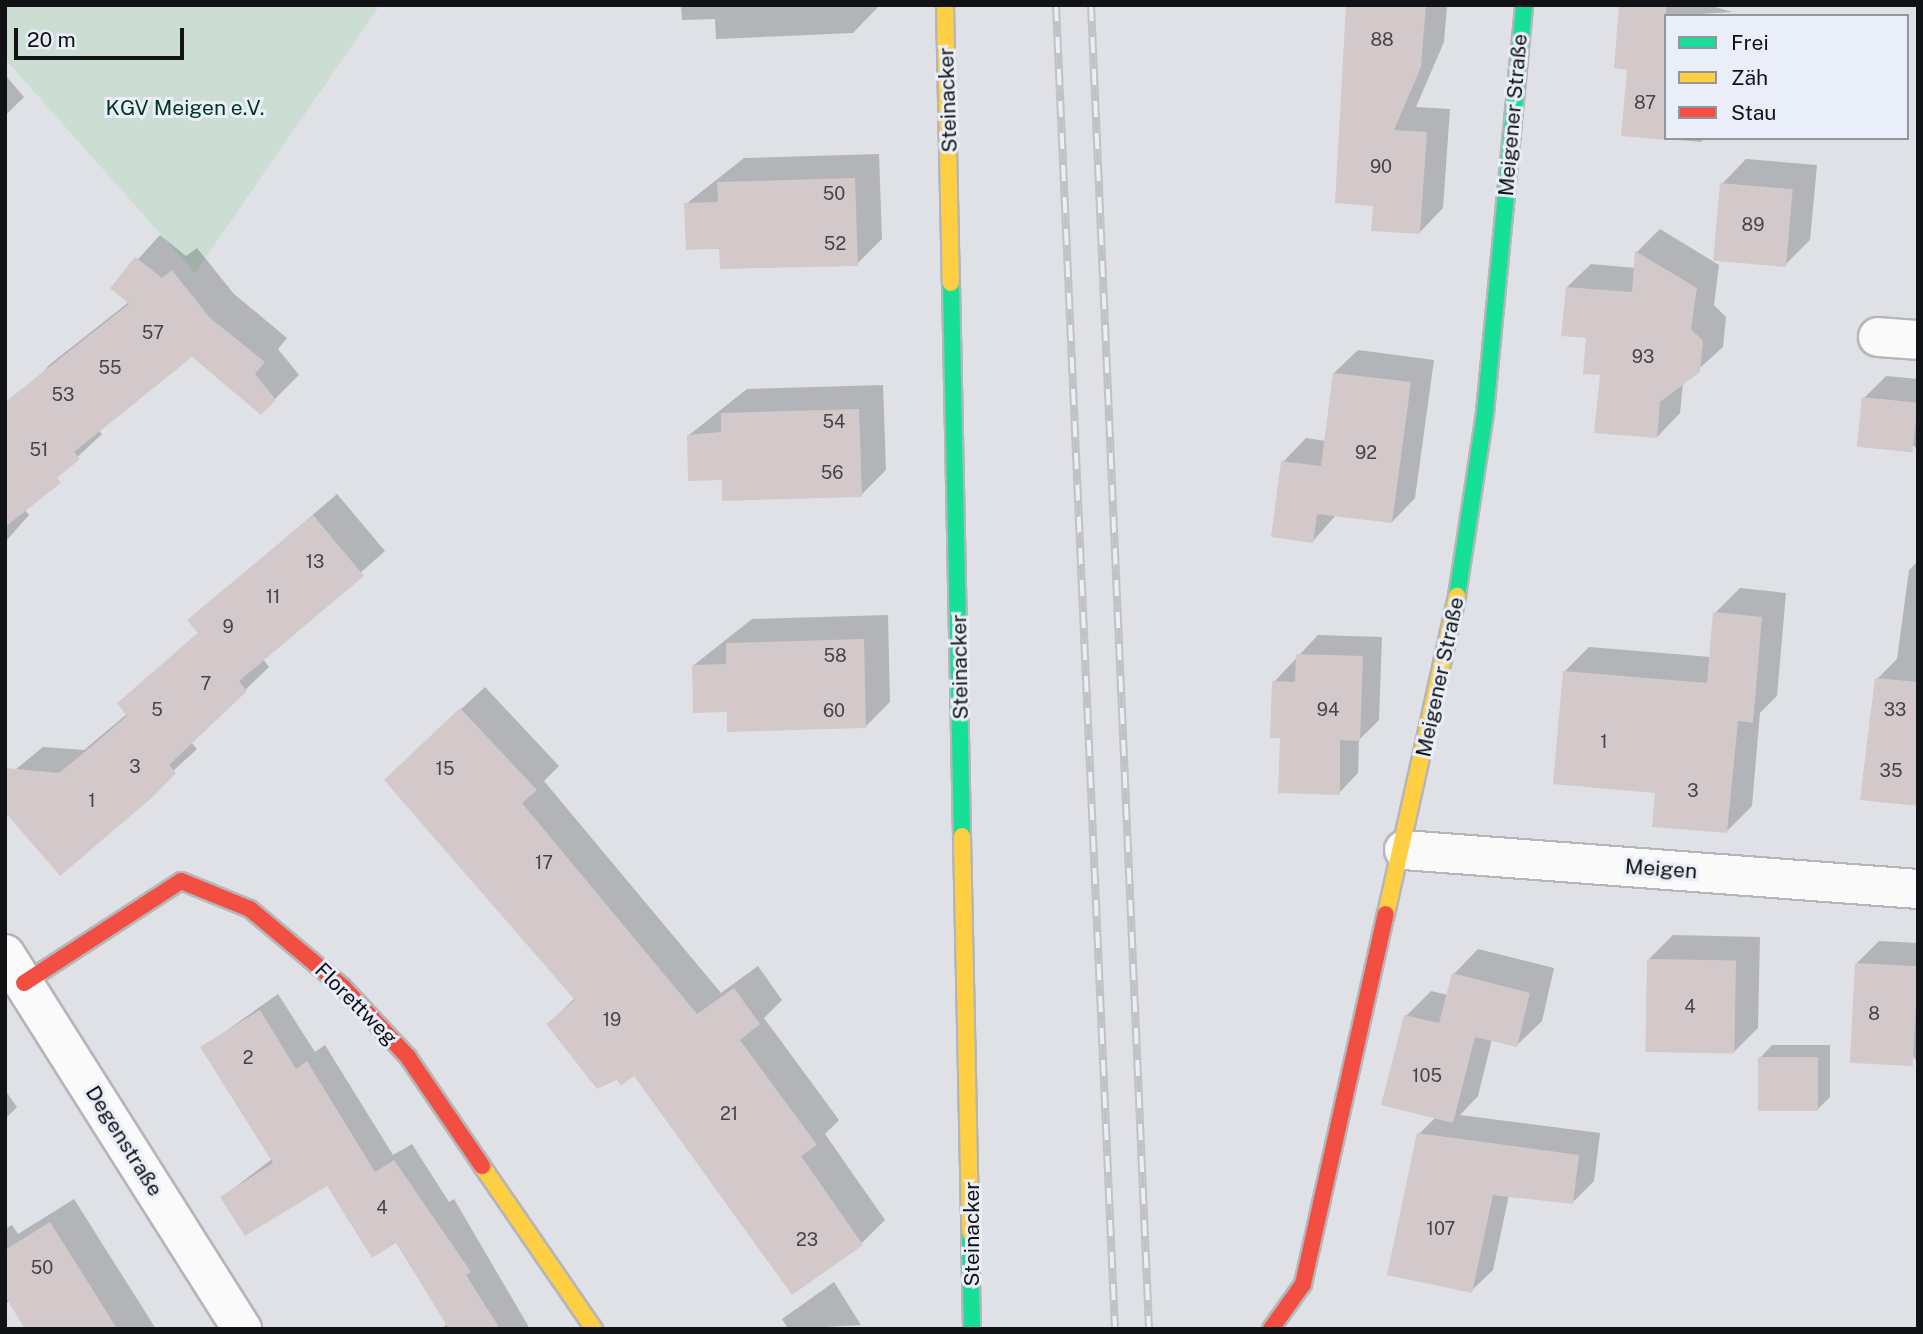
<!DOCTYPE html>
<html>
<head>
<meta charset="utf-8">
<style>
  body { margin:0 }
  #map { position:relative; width:1923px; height:1334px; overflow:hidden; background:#e0e1e6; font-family:"Public Sans",sans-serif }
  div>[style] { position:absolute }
  .green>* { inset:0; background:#ccddd4 }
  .shadow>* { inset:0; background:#0003 }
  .building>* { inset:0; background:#d3c9cb; transform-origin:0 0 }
  .roads { filter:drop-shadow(2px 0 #b4b6b9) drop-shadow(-2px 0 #b4b6b9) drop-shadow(0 2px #b4b6b9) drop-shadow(0 -2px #b4b6b9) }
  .street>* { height:38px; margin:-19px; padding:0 19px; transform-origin:19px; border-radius:19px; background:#fafafb }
  .fast>* { height:16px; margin:-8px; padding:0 8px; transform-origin:8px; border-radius:8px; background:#16e098 }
  .slow>* { height:16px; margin:-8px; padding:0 8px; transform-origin:8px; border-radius:8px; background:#ffcf43 }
  .jam>* { height:16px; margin:-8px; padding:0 8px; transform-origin:8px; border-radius:8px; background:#f24e42 }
  .rail>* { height:8px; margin-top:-4px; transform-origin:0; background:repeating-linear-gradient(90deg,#e9eef8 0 16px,#c1c2c3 0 32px); box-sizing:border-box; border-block:2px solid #c1c2c3 }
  span { translate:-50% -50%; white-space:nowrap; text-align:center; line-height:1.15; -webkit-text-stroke:6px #e9eef8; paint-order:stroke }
  .number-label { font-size:18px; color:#444346 }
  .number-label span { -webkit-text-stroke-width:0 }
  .street-label { font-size:21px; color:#101215 }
  .park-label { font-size:21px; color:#00361c }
  .frame { position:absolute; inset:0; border:7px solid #101215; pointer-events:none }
  .legend { position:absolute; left:1664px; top:14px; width:245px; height:126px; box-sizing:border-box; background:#e9eef8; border:2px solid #92969d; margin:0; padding:9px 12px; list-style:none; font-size:21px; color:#101215 }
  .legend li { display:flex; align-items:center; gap:14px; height:35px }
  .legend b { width:35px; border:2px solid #92969d }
  .scale { position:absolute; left:14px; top:28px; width:170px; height:32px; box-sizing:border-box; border:4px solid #101215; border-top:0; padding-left:9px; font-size:21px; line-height:24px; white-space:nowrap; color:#101215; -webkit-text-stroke:5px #e9eef8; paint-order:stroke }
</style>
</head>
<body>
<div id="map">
  <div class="green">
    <div style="clip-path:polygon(5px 5px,380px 5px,195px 273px,5px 59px)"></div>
  </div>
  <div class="shadow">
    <div style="clip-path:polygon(681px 5px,877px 5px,877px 8px,853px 33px,716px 39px,715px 19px,682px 20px)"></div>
    <div style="clip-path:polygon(1348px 5px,1447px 5px,1444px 42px,1416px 107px,1450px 109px,1443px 208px,1420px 232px,1375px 204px)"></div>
    <div style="clip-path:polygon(1620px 5px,1708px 5px,1733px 12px,1666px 16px,1666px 138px,1705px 138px,1701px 142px,1623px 135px,1629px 69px)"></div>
    <div style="clip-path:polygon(5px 75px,24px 97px,5px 116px)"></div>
    <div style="clip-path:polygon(879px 154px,882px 239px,857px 264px,720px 247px,686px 204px,744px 158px)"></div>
    <div style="clip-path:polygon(1746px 159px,1817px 165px,1810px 240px,1785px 265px,1722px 184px)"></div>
    <div style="clip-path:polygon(1660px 229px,1719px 265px,1714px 305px,1726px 317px,1723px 347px,1683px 383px,1680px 413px,1657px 437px,1602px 374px,1567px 287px,1591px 264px,1636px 268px,1637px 252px)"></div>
    <div style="clip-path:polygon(160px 235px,186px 256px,197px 248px,234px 294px,287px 338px,278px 349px,299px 375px,261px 413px,192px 355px,98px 430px,102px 434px,23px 508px,29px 515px,5px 542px,5px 422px,49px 365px,129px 302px,112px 288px)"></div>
    <div style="clip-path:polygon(1358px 350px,1434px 360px,1415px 498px,1392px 522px,1337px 514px,1313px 541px,1283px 462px,1306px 438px,1326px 441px,1334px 373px)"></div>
    <div style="clip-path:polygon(1886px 376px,1918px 379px,1918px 450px,1864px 398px)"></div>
    <div style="clip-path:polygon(883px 385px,886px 470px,861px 495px,689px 435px,747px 389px)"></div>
    <div style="clip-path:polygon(337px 494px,385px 551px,263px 659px,269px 667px,191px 742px,197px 749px,60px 874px,15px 770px,43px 747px,84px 750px,127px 714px,119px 703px,199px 632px,190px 620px)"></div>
    <div style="clip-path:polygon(1918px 561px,1918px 804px,1877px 679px,1897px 659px,1909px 570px)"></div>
    <div style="clip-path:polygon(1740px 588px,1786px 593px,1777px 696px,1760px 713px,1752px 806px,1727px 831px,1657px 791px,1564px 672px,1589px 647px,1711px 657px,1715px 613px)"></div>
    <div style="clip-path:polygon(888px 615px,890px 702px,865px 727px,729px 710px,694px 665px,752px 619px)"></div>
    <div style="clip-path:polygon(1318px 635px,1382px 637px,1379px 720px,1359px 740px,1358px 773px,1339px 793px,1282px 737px,1274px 682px)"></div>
    <div style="clip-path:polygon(485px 687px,559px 766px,544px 781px,721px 993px,758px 966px,782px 1000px,764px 1018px,839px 1120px,825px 1134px,885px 1220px,862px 1243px,635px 1073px,548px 1024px,576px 997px,409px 757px)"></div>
    <div style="clip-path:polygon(1673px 935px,1760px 937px,1758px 1028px,1733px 1053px,1648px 960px)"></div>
    <div style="clip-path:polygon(1879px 941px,1918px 943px,1918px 1064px,1856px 964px)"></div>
    <div style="clip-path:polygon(1478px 949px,1554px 968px,1542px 1021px,1517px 1045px,1492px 1039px,1478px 1096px,1460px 1115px,1600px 1133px,1594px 1181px,1572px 1203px,1509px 1195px,1493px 1270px,1471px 1291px,1419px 1134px,1436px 1117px,1406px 1016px,1431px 991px,1448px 995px,1454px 974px)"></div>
    <div style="clip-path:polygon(278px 994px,315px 1052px,325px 1045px,393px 1155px,412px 1144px,449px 1202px,454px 1199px,530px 1329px,441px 1329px,448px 1323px,396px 1241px,327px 1183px,222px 1197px,272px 1159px,202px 1048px)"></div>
    <div style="clip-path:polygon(1772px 1045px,1830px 1045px,1830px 1097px,1818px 1109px,1760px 1058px)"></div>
    <div style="clip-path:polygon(5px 1090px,17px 1107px,5px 1119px)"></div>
    <div style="clip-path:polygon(74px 1199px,156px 1329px,27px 1329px,10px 1301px,5px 1304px,5px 1229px,12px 1225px,18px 1234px)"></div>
    <div style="clip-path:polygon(834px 1282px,861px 1325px,788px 1329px,782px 1319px)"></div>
  </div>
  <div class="building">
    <div style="clip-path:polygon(1346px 5px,1426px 5px,1421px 67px,1394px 130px,1427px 132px,1420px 234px,1371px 231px,1373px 206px,1335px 203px)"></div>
    <div style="clip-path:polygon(1619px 5px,1666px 5px,1666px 140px,1621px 136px,1627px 70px,1614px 68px)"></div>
    <div style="clip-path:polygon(855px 178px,858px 266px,720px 269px,719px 249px,686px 250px,684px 203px,718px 202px,717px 182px)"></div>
    <div style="left:1720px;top:183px;width:73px;height:78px;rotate:5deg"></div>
    <div style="clip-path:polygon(1635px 251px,1697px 288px,1691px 329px,1703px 341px,1700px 372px,1660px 402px,1657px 438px,1594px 433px,1600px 375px,1583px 374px,1586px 338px,1561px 336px,1566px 287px,1632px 292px)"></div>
    <div style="clip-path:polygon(135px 257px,162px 278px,172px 270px,210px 318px,265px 362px,255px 374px,276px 400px,261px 415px,192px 357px,74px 452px,80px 459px,57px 478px,61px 483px,5px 527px,5px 402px,129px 304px,110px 288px)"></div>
    <div style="clip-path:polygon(1333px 373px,1411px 382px,1392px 523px,1317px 514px,1313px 543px,1271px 537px,1281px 461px,1321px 466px)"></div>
    <div style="left:1862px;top:397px;width:56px;height:50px;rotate:6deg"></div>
    <div style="clip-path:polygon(859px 409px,862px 497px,722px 501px,722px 480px,688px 481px,687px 435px,721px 432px,721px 413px)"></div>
    <div style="clip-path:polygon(313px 515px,364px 576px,239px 681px,247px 691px,169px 765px,176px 773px,155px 795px,60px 876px,5px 812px,5px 768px,59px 773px,86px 751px,127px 716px,117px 703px,198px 633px,187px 620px)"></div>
    <div style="clip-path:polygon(1713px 612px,1762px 617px,1753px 723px,1738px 721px,1727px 833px,1652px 827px,1655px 793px,1553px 784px,1563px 671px,1707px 683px)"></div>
    <div style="clip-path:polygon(864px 639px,866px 728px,727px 732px,727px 712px,693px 713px,692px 665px,726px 664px,726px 643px)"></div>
    <div style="clip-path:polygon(1296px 654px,1363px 656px,1360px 741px,1340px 740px,1340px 795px,1278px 793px,1280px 738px,1270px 738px,1272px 681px,1295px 682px)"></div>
    <div style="clip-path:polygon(1875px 678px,1918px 682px,1918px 806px,1860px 800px)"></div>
    <div style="clip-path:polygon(460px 708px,537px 790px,522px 803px,697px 1014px,734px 988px,760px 1024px,740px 1040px,817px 1145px,801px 1156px,863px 1245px,792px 1295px,634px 1076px,621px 1086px,617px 1080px,597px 1089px,546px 1024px,575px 1000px,384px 780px)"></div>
    <div style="left:1647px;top:959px;width:89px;height:93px;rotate:1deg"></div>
    <div style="left:1855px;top:963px;width:63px;height:100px;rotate:3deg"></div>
    <div style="clip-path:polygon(1452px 973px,1530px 993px,1517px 1047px,1475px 1037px,1453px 1123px,1381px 1105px,1404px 1015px,1439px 1023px)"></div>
    <div style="clip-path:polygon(260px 1010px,296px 1069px,307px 1061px,375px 1172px,394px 1160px,471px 1272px,466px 1275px,500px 1329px,449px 1329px,396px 1243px,372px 1258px,327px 1186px,245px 1236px,220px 1197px,273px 1163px,200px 1047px)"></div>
    <div style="left:1758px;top:1057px;width:60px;height:54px"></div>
    <div style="clip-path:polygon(1417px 1133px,1579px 1155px,1573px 1204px,1493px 1195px,1472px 1293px,1387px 1275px)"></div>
    <div style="clip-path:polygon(50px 1222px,91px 1287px,117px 1329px,25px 1329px,5px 1296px,5px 1250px)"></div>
  </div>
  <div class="roads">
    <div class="street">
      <div style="left:1878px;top:337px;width:40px;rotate:4.3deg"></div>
      <div style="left:1404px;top:850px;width:515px;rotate:4.34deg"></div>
      <div style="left:5px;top:954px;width:444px;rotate:57.7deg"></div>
    </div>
    <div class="fast">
      <div style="left:951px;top:283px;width:553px;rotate:88.86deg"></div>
      <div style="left:1457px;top:596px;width:186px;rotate:-81.3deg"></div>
      <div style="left:1485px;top:412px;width:409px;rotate:-84.5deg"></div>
      <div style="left:970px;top:1233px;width:96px;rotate:88.8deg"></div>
    </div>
    <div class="slow">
      <div style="left:945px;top:5px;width:278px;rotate:88.8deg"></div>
      <div style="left:962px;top:836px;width:397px;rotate:88.8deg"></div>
      <div style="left:1386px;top:914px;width:326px;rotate:-77.4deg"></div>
      <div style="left:482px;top:1166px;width:198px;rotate:55.5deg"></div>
    </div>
    <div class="jam">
      <div style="left:24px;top:983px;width:187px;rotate:-33deg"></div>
      <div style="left:181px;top:881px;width:74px;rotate:22.1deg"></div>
      <div style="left:250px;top:909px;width:121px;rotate:40deg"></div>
      <div style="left:343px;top:987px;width:96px;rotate:47.1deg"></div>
      <div style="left:408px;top:1057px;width:132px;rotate:55.8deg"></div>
      <div style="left:1271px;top:1329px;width:55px;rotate:-54.6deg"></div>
      <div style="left:1303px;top:1284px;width:379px;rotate:-77.4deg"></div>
    </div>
  </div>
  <div class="rail">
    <div style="left:1056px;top:5px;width:1325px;rotate:87.45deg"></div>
    <div style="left:1091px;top:5px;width:1325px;rotate:87.49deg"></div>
  </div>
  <div class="number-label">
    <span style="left:1382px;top:40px">88</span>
    <span style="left:1645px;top:103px">87</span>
    <span style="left:1381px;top:167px">90</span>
    <span style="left:834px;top:194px">50</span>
    <span style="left:1753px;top:225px">89</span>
    <span style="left:835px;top:244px">52</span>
    <span style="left:153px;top:333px">57</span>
    <span style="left:1643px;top:357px">93</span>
    <span style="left:110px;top:368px">55</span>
    <span style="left:63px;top:395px">53</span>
    <span style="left:834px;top:422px">54</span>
    <span style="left:39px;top:450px">51</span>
    <span style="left:1366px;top:453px">92</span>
    <span style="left:832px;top:473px">56</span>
    <span style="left:315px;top:562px">13</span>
    <span style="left:273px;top:597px">11</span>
    <span style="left:228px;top:627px">9</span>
    <span style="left:835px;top:656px">58</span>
    <span style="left:206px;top:684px">7</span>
    <span style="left:157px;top:710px">5</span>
    <span style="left:1328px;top:710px">94</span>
    <span style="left:1895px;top:710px">33</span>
    <span style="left:834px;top:711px">60</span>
    <span style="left:1604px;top:742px">1</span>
    <span style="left:135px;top:767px">3</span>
    <span style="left:445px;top:769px">15</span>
    <span style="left:1891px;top:771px">35</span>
    <span style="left:1693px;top:791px">3</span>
    <span style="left:92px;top:801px">1</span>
    <span style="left:544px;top:863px">17</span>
    <span style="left:1690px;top:1007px">4</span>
    <span style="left:1874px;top:1014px">8</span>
    <span style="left:612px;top:1020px">19</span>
    <span style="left:248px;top:1058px">2</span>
    <span style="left:1427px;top:1076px">105</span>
    <span style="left:729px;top:1114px">21</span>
    <span style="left:382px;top:1208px">4</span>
    <span style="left:1441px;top:1229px">107</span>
    <span style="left:807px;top:1240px">23</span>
    <span style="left:42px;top:1268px">50</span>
  </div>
  <div class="street-label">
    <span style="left:948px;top:100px;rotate:-92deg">Steinacker</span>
    <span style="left:1513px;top:115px;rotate:-85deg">Meigener Straße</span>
    <span style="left:960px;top:667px;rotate:-91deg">Steinacker</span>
    <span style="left:1440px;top:677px;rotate:-78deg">Meigener Straße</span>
    <span style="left:1661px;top:869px;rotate:4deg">Meigen</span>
    <span style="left:356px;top:1004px;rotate:45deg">Florettweg</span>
    <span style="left:124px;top:1141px;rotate:58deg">Degenstraße</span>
    <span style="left:972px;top:1234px;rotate:-90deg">Steinacker</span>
  </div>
  <div class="park-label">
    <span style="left:185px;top:108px">KGV Meigen e.V.</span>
  </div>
  <div class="frame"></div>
  <ul class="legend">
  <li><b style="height:9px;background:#16e098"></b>Frei</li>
  <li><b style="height:9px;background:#ffcf43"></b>Zäh</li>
  <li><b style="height:9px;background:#f24e42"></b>Stau</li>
  </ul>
  <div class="scale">20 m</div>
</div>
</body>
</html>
